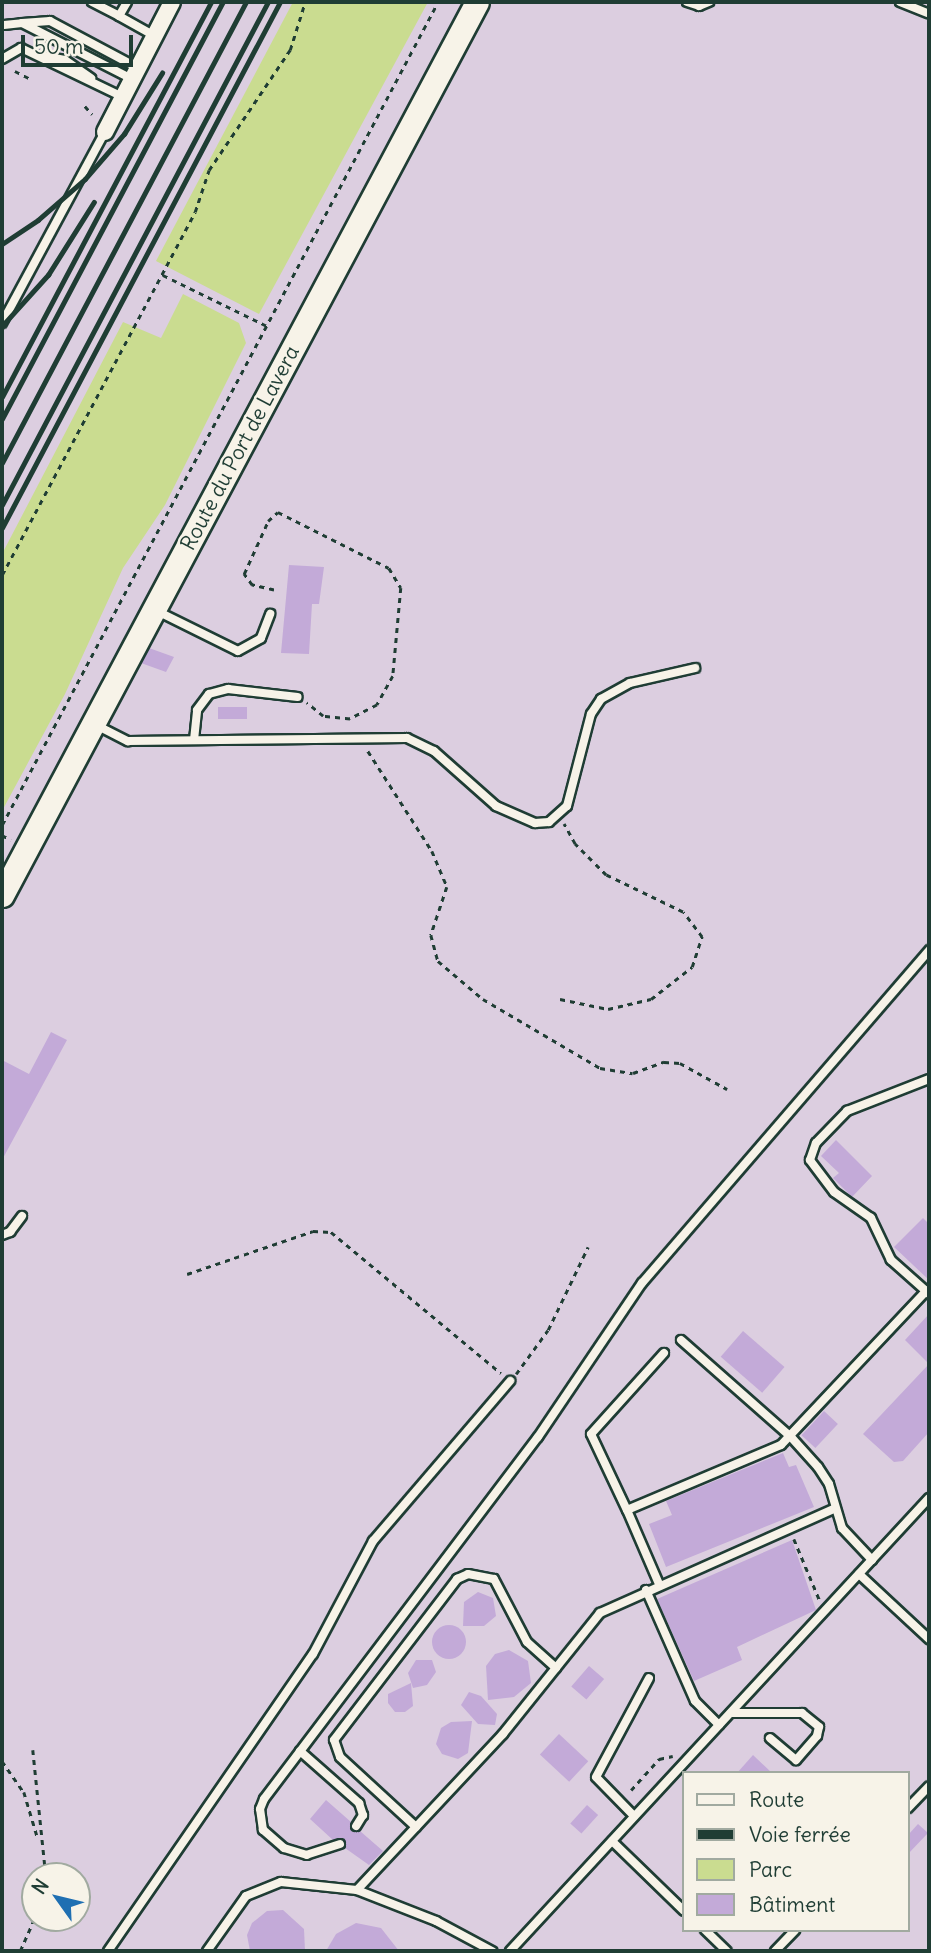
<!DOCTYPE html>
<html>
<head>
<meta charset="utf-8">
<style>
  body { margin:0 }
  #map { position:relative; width:931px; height:1953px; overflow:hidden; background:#e7dde3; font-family:Delius,sans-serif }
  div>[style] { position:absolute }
  .built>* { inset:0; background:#dccee0 }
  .green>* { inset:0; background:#cadc90 }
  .building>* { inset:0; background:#c3aad8; transform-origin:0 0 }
  .round { border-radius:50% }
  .path>* { height:2.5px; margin-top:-1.25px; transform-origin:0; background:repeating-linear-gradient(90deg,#1f3d34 0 5px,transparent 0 10px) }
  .roads { filter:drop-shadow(2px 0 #1f3d34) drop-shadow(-2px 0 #1f3d34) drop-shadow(0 2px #1f3d34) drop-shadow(0 -2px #1f3d34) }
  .lane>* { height:8px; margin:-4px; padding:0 4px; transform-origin:4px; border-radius:4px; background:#f7f3e8 }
  .street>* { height:16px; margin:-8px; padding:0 8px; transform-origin:8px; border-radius:8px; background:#f7f3e8 }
  .secondary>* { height:23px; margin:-11.5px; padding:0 11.5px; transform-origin:11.5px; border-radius:11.5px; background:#f7f3e8 }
  .rail>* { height:4.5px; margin:-2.25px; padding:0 2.25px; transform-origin:2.25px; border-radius:2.25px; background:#1f3d34 }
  span { translate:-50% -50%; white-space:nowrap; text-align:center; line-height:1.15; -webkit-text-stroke:5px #f7f3e8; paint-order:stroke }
  .street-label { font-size:21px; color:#1f3d34 }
  .frame { position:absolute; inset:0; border:4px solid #1f3d34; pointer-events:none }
  .legend { position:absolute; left:682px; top:1771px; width:228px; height:161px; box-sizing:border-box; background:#f7f3e8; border:2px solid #a1aaa0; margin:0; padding:9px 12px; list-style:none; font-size:21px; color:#1f3d34 }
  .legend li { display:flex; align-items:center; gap:14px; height:35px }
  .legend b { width:35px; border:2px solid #a1aaa0 }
  .north { position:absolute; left:21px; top:1862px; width:70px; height:70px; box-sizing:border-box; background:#f7f3e8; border:2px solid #a1aaa0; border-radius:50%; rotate:304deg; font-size:19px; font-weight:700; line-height:28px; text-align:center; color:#1f3d34 }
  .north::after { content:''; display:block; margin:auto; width:24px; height:32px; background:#1f6fb2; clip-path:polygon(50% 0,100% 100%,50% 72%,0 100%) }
  .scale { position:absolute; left:21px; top:35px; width:112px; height:32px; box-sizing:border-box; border:4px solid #1f3d34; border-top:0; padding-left:9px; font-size:21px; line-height:24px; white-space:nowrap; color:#1f3d34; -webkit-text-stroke:5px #f7f3e8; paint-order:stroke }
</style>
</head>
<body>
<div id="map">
  <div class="built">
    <div style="clip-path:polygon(evenodd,2px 2px,929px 2px,929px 1951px,2px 1951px,2px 2px,684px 1773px,908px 1773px,908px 1930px,684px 1930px,684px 1773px,2px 2px,35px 1876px,77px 1876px,77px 1918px,35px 1918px,35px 1876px)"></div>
  </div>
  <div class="green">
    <div style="clip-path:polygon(293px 2px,428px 2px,259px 314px,156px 261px)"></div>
    <div style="clip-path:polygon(183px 294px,239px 323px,246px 343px,165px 505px,123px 568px,65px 694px,2px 811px,2px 554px,123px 322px,161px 338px)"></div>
  </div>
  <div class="building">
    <div style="clip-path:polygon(289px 565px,324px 567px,319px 604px,312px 604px,309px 654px,281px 653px)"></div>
    <div style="clip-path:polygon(149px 648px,174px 657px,166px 672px,141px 663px)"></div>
    <div style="left:218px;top:707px;width:29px;height:12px"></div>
    <div style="clip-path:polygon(51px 1032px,67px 1040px,2px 1160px,2px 1060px,29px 1074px)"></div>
    <div style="clip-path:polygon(836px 1140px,872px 1176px,852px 1197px,833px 1178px,839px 1173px,821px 1156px)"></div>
    <div style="clip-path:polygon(923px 1218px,929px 1224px,929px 1280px,894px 1247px)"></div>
    <div style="clip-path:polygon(929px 1314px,929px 1364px,905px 1340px)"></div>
    <div style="left:743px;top:1331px;width:55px;height:34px;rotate:41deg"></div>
    <div style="clip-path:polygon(929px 1364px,929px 1432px,903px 1461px,894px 1462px,863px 1434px)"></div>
    <div style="left:824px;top:1411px;width:19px;height:33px;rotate:43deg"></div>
    <div style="clip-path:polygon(783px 1453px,789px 1467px,796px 1465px,814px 1507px,666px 1567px,649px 1524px,672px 1515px,666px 1501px)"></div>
    <div style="clip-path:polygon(792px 1540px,816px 1610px,737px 1647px,742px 1660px,694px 1681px,657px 1599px)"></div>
    <div style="clip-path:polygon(478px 1592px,493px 1598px,496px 1616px,484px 1626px,463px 1626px,464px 1602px)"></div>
    <div class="round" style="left:432px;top:1625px;width:34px;height:34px"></div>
    <div style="clip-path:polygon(509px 1650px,528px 1661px,531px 1683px,514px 1697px,488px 1700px,486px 1666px,495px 1654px)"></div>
    <div style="clip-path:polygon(416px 1660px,432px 1660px,436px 1672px,427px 1685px,413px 1688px,408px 1673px)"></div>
    <div style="left:589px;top:1666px;width:20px;height:27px;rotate:41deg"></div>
    <div style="clip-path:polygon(411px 1683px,413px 1706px,405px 1712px,395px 1712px,388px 1703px,388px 1694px)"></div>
    <div style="clip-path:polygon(469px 1692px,481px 1696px,497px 1714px,495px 1725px,478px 1724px,461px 1705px)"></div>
    <div style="clip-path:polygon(472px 1721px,468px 1753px,458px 1759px,442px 1754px,436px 1744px,441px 1728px,451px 1722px)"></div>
    <div style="left:559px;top:1734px;width:40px;height:28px;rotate:43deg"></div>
    <div style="clip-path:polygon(753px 1755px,772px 1773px,737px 1773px)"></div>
    <div style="clip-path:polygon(326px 1800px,351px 1822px,352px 1831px,360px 1831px,383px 1851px,369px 1865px,345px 1848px,344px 1839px,333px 1840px,310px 1819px)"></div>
    <div style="left:587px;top:1805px;width:15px;height:25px;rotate:42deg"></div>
    <div style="clip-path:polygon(918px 1824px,928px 1833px,908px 1854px,908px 1835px)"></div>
    <div style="clip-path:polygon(283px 1910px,304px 1929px,305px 1951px,250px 1951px,247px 1935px,252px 1923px,267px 1911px)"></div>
    <div style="clip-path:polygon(356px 1923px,381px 1928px,399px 1951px,326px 1951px,336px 1934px)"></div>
  </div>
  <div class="path">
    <div style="left:15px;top:71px;width:16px;rotate:27deg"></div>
    <div style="left:85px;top:106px;width:11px;rotate:49deg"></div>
    <div style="left:163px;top:275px;width:116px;rotate:26.1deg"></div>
    <div style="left:2px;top:575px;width:411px;rotate:-62deg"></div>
    <div style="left:195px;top:212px;width:44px;rotate:-71.6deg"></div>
    <div style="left:209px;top:170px;width:145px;rotate:-56deg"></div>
    <div style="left:290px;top:50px;width:50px;rotate:-72.6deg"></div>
    <div style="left:274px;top:590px;width:23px;rotate:-167deg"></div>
    <div style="left:252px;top:585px;width:14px;rotate:-126deg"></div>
    <div style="left:244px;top:574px;width:58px;rotate:-65.6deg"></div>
    <div style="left:268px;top:521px;width:13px;rotate:-42deg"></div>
    <div style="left:278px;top:512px;width:124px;rotate:26.8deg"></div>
    <div style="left:389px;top:568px;width:23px;rotate:59deg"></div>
    <div style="left:401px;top:588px;width:88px;rotate:95.2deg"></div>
    <div style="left:393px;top:676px;width:33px;rotate:119deg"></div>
    <div style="left:377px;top:705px;width:30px;rotate:153deg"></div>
    <div style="left:350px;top:719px;width:27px;rotate:-174deg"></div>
    <div style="left:323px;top:716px;width:21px;rotate:-141deg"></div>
    <div style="left:368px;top:751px;width:119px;rotate:57.4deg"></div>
    <div style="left:432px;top:851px;width:39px;rotate:67deg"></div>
    <div style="left:447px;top:887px;width:51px;rotate:108.4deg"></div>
    <div style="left:431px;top:935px;width:27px;rotate:75deg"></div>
    <div style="left:438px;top:961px;width:59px;rotate:40.2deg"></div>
    <div style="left:483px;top:999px;width:136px;rotate:30.5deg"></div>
    <div style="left:600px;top:1068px;width:33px;rotate:9deg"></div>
    <div style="left:633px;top:1073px;width:33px;rotate:-20deg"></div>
    <div style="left:664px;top:1062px;width:16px;rotate:4deg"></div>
    <div style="left:680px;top:1063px;width:54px;rotate:29deg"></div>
    <div style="left:2px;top:825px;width:931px;rotate:-62.09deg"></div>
    <div style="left:2px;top:835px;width:10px;rotate:29deg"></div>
    <div style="left:560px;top:999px;width:49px;rotate:11.8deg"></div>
    <div style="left:608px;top:1009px;width:44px;rotate:-13.1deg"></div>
    <div style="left:651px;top:999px;width:52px;rotate:-38deg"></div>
    <div style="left:692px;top:967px;width:32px;rotate:-72deg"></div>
    <div style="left:702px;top:937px;width:31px;rotate:-127deg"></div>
    <div style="left:683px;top:912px;width:85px;rotate:-154.3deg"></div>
    <div style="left:606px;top:875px;width:44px;rotate:-135deg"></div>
    <div style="left:575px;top:844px;width:23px;rotate:-119deg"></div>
    <div style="left:187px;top:1274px;width:133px;rotate:-18.8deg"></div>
    <div style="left:313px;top:1231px;width:18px;rotate:3deg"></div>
    <div style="left:331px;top:1232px;width:221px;rotate:39.7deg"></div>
    <div style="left:516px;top:1374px;width:54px;rotate:-54deg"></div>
    <div style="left:548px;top:1330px;width:92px;rotate:-64.3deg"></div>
    <div style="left:794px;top:1539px;width:67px;rotate:67.2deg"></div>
    <div style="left:33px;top:1750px;width:127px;rotate:84.1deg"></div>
    <div style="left:2px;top:1761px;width:38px;rotate:55deg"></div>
    <div style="left:24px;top:1792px;width:49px;rotate:73.4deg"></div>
    <div style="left:631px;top:1790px;width:42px;rotate:-47.9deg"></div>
    <div style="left:659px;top:1759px;width:14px;rotate:-12deg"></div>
    <div style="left:20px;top:1951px;width:36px;rotate:-66deg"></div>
  </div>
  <div class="roads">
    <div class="lane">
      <div style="left:92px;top:2px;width:30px;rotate:27deg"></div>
      <div style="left:119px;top:16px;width:16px;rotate:-60deg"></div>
      <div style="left:687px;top:2px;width:13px;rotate:18deg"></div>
      <div style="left:699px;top:6px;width:11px;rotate:-22deg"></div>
      <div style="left:900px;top:2px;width:31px;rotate:22deg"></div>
      <div style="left:119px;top:16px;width:41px;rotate:29.1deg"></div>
      <div style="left:4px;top:25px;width:18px;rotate:-6deg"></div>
      <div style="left:44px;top:56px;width:21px;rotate:11deg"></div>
      <div style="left:65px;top:60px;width:32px;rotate:35deg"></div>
      <div style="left:2px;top:59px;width:22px;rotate:-30deg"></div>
      <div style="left:21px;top:48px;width:113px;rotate:25.7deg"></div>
      <div style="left:132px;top:79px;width:123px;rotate:-153deg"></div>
      <div style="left:22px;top:23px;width:28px;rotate:-4deg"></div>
      <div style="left:50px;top:21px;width:100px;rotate:28.1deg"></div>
      <div style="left:2px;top:323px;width:217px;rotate:-61.7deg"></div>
      <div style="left:157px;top:611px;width:90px;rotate:26.3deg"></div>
      <div style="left:238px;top:651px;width:26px;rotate:-29deg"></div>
      <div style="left:261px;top:638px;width:26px;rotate:-69deg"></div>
      <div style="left:96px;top:725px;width:36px;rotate:27deg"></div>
      <div style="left:128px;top:741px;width:279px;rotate:-0.6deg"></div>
      <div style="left:407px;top:738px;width:30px;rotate:26deg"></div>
      <div style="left:434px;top:751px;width:83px;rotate:41.6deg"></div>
      <div style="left:496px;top:806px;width:43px;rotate:23.6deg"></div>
      <div style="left:535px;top:823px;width:14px;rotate:-4deg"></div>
      <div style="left:549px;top:822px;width:24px;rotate:-42deg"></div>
      <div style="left:567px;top:806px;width:95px;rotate:-75.4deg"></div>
      <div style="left:591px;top:714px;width:18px;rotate:-56deg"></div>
      <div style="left:601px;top:699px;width:33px;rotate:-29deg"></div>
      <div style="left:630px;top:683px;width:67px;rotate:-13deg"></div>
      <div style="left:194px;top:740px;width:30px;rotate:-84deg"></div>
      <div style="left:197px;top:710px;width:20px;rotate:-53deg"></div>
      <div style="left:209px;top:694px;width:20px;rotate:-15deg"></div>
      <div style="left:228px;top:689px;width:70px;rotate:6.5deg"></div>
      <div style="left:2px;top:1235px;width:9px;rotate:-21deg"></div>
      <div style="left:10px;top:1232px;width:20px;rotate:-53deg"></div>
      <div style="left:926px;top:1291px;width:47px;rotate:-138.5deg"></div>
      <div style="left:891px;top:1260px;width:47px;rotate:-115.5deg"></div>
      <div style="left:871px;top:1218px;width:45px;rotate:-144.9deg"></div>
      <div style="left:834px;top:1192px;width:40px;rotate:-127deg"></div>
      <div style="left:810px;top:1160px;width:18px;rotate:-71deg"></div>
      <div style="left:816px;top:1143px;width:45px;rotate:-45.9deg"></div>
      <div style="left:847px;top:1111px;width:88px;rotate:-21.3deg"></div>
      <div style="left:681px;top:1340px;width:147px;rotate:41.4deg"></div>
      <div style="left:791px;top:1437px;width:40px;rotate:48deg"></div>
      <div style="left:818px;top:1467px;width:20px;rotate:57deg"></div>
      <div style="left:829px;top:1484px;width:46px;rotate:73.5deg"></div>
      <div style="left:842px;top:1528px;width:44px;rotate:46.8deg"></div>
      <div style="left:664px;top:1353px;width:109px;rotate:132deg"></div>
      <div style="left:591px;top:1434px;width:84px;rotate:64.7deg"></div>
      <div style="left:627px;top:1510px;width:167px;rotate:-22.9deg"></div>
      <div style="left:781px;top:1445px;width:212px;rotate:-46.7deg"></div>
      <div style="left:926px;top:1291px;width:4px;rotate:45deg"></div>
      <div style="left:627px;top:1510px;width:81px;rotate:66.6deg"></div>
      <div style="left:859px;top:1574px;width:96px;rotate:42.9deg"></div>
      <div style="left:646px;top:1590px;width:121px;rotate:66.2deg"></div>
      <div style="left:695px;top:1701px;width:34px;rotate:45deg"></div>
      <div style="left:731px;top:1713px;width:71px"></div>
      <div style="left:802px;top:1713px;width:22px;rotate:39deg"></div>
      <div style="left:819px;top:1727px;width:9px;rotate:103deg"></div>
      <div style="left:817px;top:1736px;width:32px;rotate:131deg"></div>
      <div style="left:796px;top:1760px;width:34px;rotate:-140deg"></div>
      <div style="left:300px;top:1751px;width:79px;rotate:41.4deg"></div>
      <div style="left:359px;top:1803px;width:13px;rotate:72deg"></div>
      <div style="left:363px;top:1815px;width:13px;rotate:122deg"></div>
      <div style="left:908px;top:1808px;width:30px;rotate:-46deg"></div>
      <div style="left:634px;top:1816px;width:54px;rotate:-134.3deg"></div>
      <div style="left:596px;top:1777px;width:112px;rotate:-61.8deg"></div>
      <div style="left:416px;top:1827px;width:103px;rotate:-137.4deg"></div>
      <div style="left:340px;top:1757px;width:18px;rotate:-109deg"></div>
      <div style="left:334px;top:1740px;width:203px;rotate:-52.6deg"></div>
      <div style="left:457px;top:1579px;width:12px;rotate:-24deg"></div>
      <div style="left:468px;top:1574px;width:26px;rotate:11deg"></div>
      <div style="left:494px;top:1579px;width:71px;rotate:62.4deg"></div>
      <div style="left:527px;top:1642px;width:39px;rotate:42deg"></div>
      <div style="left:612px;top:1841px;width:100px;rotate:44.2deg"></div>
      <div style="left:340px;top:1844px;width:35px;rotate:162deg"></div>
      <div style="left:307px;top:1855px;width:24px;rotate:-163deg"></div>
      <div style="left:284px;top:1848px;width:28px;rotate:-139deg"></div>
      <div style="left:263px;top:1830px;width:21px;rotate:-98deg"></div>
      <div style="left:260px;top:1809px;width:11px;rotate:-68deg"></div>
      <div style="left:264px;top:1799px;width:454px;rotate:-52.9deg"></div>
      <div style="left:538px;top:1437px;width:186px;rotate:-56deg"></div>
      <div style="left:642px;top:1283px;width:440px;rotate:-49.2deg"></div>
      <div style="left:357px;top:1890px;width:214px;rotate:-46.9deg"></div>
      <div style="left:503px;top:1734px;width:155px;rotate:-51.3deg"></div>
      <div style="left:600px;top:1613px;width:256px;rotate:-24deg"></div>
      <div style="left:705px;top:1930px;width:30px;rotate:44deg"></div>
      <div style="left:108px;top:1951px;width:361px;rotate:-55.4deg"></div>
      <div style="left:313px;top:1654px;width:128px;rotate:-62deg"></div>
      <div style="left:373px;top:1541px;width:211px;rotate:-49.4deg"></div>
      <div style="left:207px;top:1951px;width:67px;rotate:-54.7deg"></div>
      <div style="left:246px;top:1896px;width:38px;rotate:-22deg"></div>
      <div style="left:281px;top:1882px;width:76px;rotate:6deg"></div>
      <div style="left:357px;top:1890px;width:85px;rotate:21.4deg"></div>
      <div style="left:436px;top:1921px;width:64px;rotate:28.2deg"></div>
      <div style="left:510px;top:1951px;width:617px;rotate:-47.23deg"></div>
      <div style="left:775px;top:1951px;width:29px;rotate:-46deg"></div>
    </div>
    <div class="street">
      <div style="left:105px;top:132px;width:146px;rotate:-62.7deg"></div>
    </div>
    <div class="secondary">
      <div style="left:2px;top:895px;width:1011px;rotate:-61.99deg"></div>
    </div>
  </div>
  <div class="rail">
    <div style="left:2px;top:244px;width:43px;rotate:-33.7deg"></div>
    <div style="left:38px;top:220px;width:62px;rotate:-41.1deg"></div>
    <div style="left:85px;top:179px;width:60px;rotate:-49.1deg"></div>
    <div style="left:124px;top:134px;width:72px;rotate:-58.1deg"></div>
    <div style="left:2px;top:326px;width:69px;rotate:-48deg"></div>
    <div style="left:48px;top:275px;width:86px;rotate:-57.8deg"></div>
    <div style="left:2px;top:397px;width:447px;rotate:-62.1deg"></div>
    <div style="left:2px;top:419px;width:472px;rotate:-62.1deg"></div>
    <div style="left:2px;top:463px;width:522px;rotate:-62.11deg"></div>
    <div style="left:2px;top:505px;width:569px;rotate:-62.13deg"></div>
    <div style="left:2px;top:528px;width:595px;rotate:-62.14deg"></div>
  </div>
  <div class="street-label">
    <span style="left:240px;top:448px;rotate:-62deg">Route du Port de Lavera</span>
  </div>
  <div class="frame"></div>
  <ul class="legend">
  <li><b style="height:9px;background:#f7f3e8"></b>Route</li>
  <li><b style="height:9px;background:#1f3d34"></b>Voie ferrée</li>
  <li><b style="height:19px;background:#cadc90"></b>Parc</li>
  <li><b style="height:19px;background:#c3aad8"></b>Bâtiment</li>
  </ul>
  <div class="north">N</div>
  <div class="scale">50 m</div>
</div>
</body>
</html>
